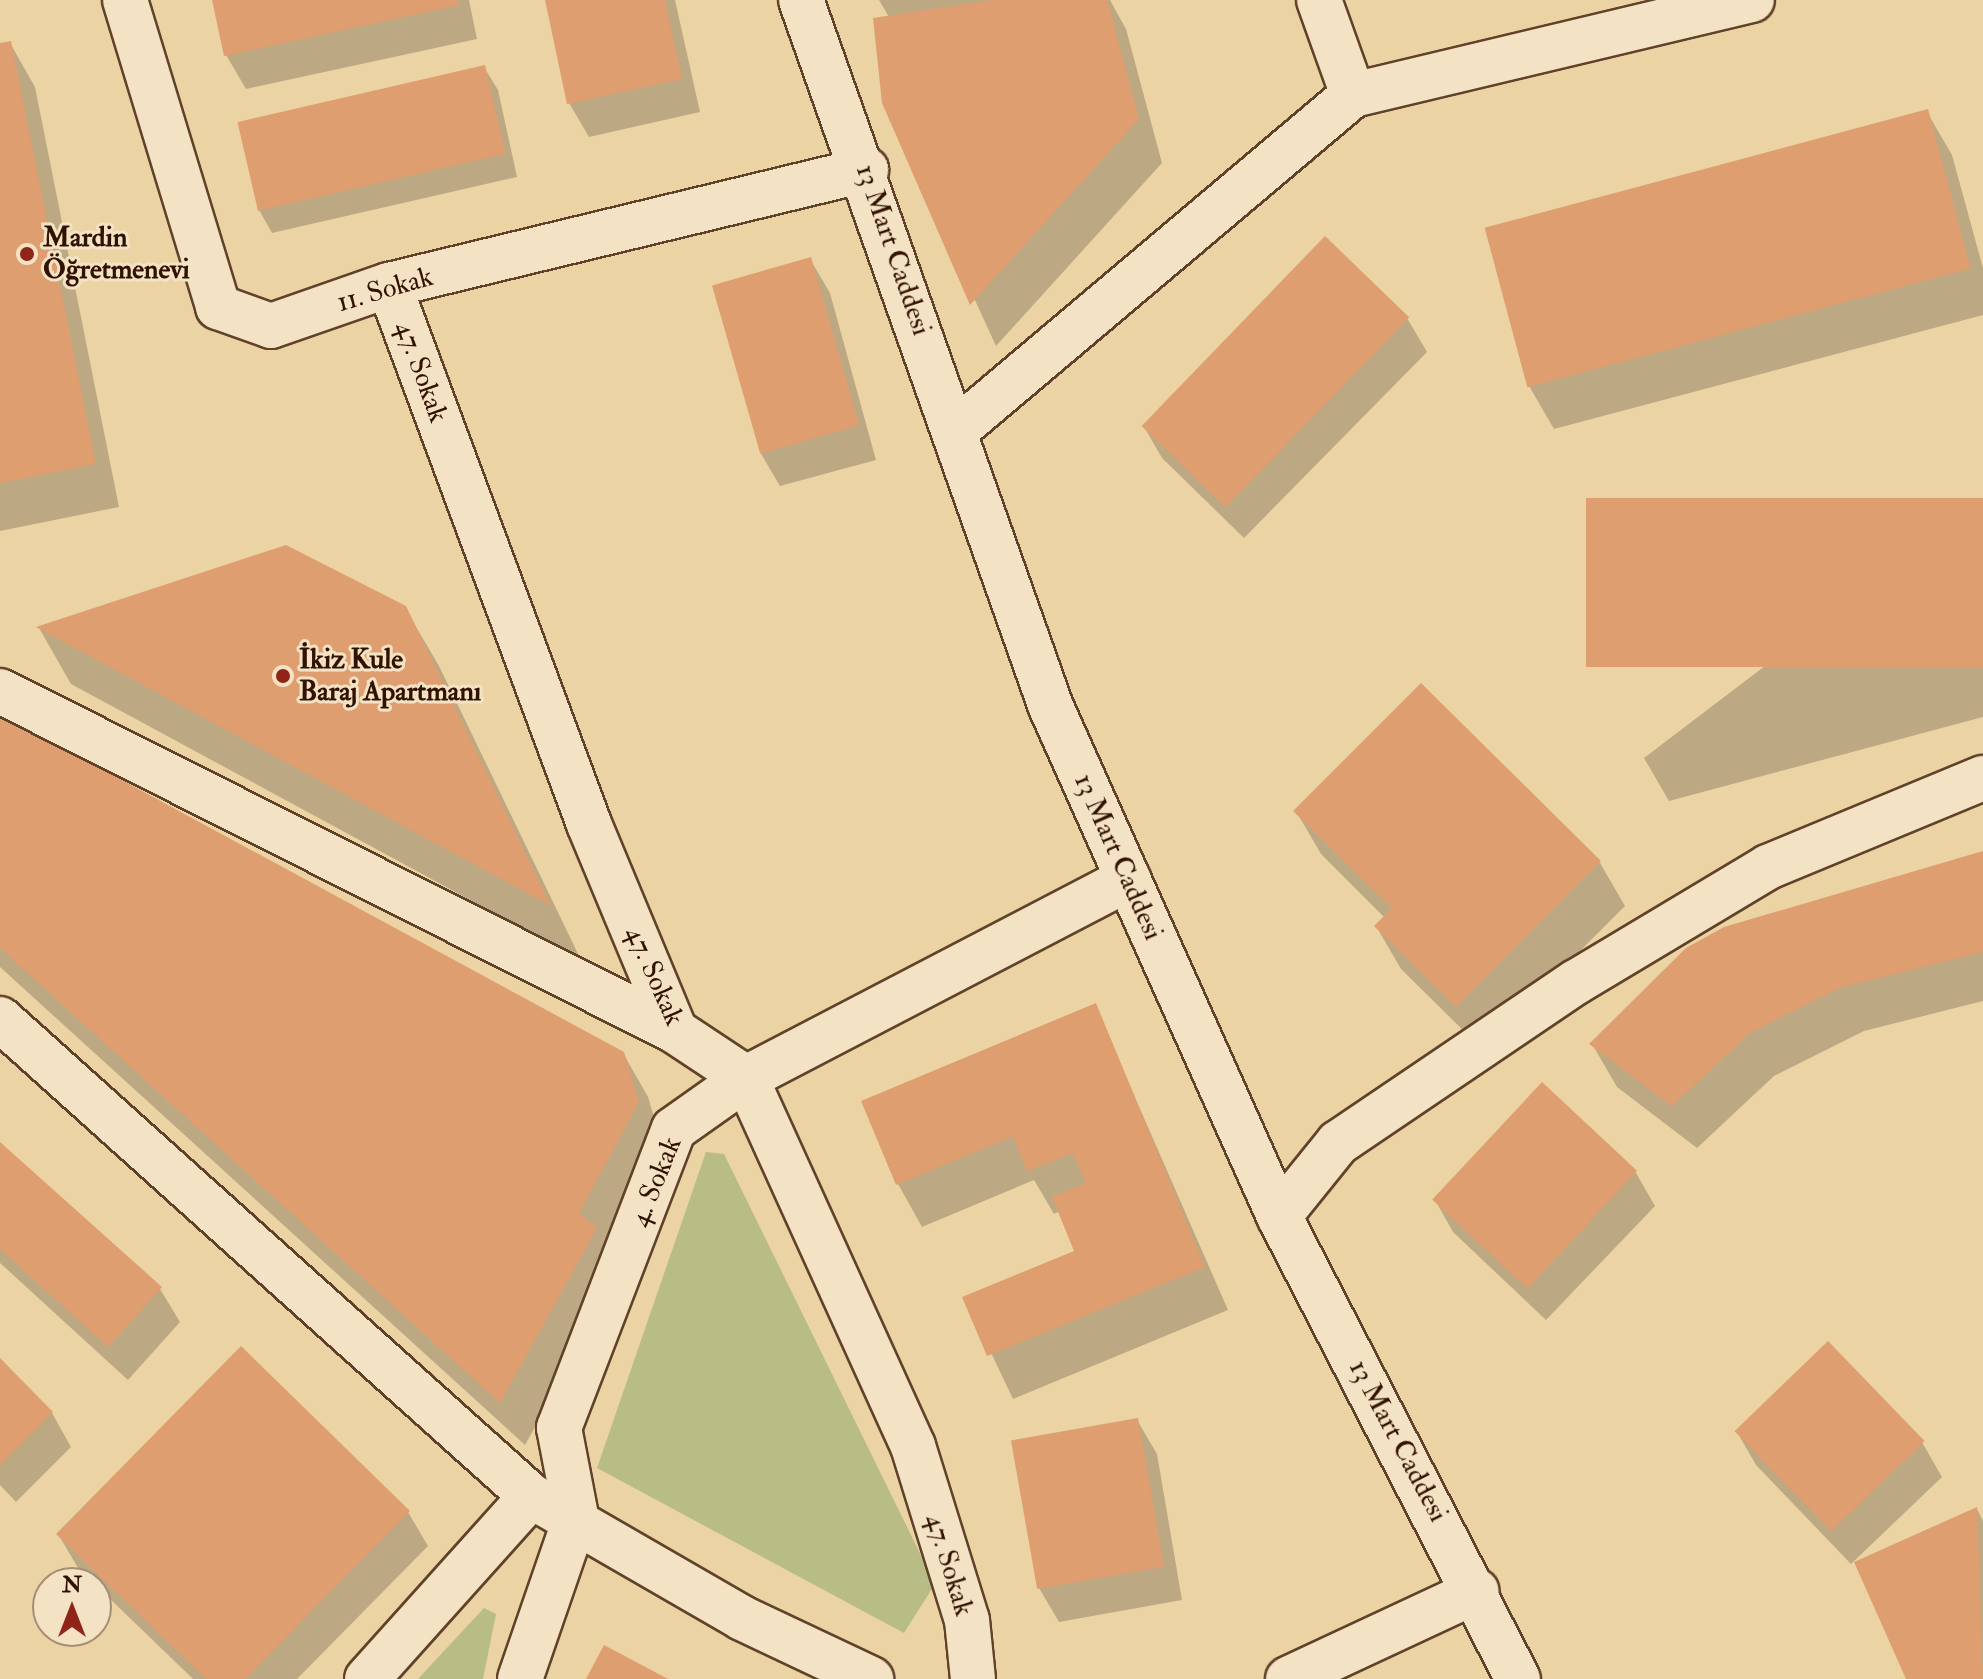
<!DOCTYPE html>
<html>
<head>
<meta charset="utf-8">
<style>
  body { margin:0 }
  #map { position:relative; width:1983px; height:1679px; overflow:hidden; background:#ecd3a3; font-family:"IM FELL Double Pica",serif }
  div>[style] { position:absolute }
  .green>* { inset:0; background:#b8bc85 }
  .shadow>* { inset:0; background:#0003 }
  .building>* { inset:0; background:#df9e6f; transform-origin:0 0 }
  .roads { filter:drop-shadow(2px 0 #60422a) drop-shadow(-2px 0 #60422a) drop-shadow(0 2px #60422a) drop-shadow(0 -2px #60422a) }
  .minor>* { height:44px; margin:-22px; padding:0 22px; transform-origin:22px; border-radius:22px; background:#f3e2c3 }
  .tertiary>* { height:44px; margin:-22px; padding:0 22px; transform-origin:22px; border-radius:22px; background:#f3e2c3 }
  .dots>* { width:22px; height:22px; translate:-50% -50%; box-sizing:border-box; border:4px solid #f3e2c3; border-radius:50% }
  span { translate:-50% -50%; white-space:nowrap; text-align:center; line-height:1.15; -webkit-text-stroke:6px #f3e2c3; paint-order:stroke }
  .poi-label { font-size:28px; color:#311101; font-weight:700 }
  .left { translate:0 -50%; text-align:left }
  .street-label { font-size:28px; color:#311101 }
  .north { position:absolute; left:32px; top:1567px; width:80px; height:80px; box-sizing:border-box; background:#f3e2c3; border:2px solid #a58e75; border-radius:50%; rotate:0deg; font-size:22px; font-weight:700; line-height:32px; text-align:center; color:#311101 }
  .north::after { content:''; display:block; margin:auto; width:28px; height:36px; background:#8f2418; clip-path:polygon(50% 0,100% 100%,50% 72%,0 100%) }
</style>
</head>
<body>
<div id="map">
  <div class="green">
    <div style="clip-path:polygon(706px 1152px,724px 1154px,935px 1584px,904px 1633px,597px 1468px)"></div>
    <div style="clip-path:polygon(484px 1608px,496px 1614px,483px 1679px,418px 1679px)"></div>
  </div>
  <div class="shadow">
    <div style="clip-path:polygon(214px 0,469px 0,477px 39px,246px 89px,226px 55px)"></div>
    <div style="clip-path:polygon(547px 0,675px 0,700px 112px,589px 137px,569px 103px)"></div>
    <div style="clip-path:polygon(879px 0,1110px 0,1126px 29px,1162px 163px,996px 346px,884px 102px,889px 17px)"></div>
    <div style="clip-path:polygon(10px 43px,35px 87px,119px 507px,0 531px,0 45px)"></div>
    <div style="clip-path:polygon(484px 67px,498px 90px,517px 177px,272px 233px,259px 210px,239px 123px)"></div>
    <div style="clip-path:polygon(1927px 112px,1952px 155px,1983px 268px,1983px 315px,1554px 429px,1529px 386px)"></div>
    <div style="clip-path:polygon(810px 259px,830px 293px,876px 460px,780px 486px,760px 452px,715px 286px)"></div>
    <div style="clip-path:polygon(1407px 318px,1427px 352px,1244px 538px,1162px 458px,1143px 425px)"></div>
    <div style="clip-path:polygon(1983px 500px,1983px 717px,1669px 801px,1644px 758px)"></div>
    <div style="clip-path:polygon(405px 608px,439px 666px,581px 960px,71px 684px,39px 628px)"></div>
    <div style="clip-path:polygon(1421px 686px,1600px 863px,1625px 906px,1482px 1049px,1401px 969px,1376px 926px,1385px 918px,1321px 854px,1296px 811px)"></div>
    <div style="clip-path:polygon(0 716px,623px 1053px,648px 1097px,663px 1147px,621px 1273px,525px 1445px,0 967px)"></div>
    <div style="clip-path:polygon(1983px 853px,1983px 1001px,1864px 1031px,1774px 1076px,1697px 1148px,1617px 1087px,1592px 1044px)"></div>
    <div style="clip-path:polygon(1095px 1006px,1228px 1310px,1013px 1399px,965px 1298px,1077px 1252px,1060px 1211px,1054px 1214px,1034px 1180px,922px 1227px,898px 1184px)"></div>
    <div style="clip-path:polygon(1542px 1085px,1636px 1173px,1655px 1206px,1546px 1320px,1453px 1232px,1434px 1198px)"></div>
    <div style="clip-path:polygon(0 1145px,160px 1289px,180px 1322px,128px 1380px,0 1263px)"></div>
    <div style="clip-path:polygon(1828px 1344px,1923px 1444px,1942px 1477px,1851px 1564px,1756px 1465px,1737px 1432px)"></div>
    <div style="clip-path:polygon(0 1361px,52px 1413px,71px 1447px,16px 1502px,0 1485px)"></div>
    <div style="clip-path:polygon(1137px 1420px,1157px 1454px,1182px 1600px,1059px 1622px,1039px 1588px)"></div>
    <div style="clip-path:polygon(1977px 1509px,1983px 1521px,1983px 1679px,1908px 1679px)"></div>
    <div style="clip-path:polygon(408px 1512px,428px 1546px,297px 1679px,193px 1679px,78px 1568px,58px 1534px)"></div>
  </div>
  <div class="building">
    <div style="clip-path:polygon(212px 0,458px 0,459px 5px,224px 56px)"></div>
    <div style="clip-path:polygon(545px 0,665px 0,682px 79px,567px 104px)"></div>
    <div style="clip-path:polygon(991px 0,1107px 0,1139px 119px,970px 305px,882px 103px,873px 18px)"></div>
    <div style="clip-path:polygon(11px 41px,96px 464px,0 483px,0 43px)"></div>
    <div style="left:485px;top:65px;width:91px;height:254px;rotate:77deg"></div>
    <div style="left:1928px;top:109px;width:165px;height:459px;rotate:75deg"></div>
    <div style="left:1325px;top:236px;width:117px;height:264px;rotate:44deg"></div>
    <div style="left:811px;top:257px;width:175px;height:103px;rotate:74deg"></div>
    <div style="left:1983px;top:498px;width:169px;height:397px;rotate:90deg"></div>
    <div style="clip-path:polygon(286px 545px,406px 606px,551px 906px,36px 627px)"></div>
    <div style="clip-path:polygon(1421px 683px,1601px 861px,1456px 1007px,1374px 926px,1392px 908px,1293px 811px)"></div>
    <div style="clip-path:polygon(0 714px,624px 1052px,639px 1102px,579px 1213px,597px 1228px,500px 1403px,0 948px)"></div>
    <div style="clip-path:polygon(1983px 851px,1983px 952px,1839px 988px,1750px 1033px,1672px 1106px,1589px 1044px,1686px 948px,1724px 927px)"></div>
    <div style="clip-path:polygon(1096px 1003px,1205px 1267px,987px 1356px,962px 1297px,1074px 1251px,1052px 1197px,1086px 1183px,1073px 1153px,1027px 1171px,1013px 1136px,896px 1185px,861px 1101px)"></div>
    <div style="left:1542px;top:1082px;width:130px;height:161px;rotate:43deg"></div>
    <div style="clip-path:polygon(0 1142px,162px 1287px,108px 1347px,0 1249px)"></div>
    <div style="left:1828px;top:1341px;width:139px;height:130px;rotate:46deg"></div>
    <div style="clip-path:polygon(241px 1346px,410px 1511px,245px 1679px,206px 1679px,56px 1534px)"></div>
    <div style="clip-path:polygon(0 1358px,53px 1412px,0 1465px)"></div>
    <div style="left:1138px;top:1418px;width:151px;height:129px;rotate:80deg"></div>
    <div style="clip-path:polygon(1977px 1507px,1983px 1679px,1906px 1679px,1854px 1562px)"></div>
    <div style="clip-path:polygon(604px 1645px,668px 1679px,586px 1679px)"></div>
  </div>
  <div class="roads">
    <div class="minor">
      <div style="left:125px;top:0;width:321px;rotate:73.1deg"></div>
      <div style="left:218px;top:307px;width:56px;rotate:19.7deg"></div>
      <div style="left:271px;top:326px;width:125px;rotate:-19.2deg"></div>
      <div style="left:389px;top:285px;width:491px;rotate:-13.6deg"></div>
      <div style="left:1319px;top:0;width:101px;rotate:70.3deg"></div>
      <div style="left:389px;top:285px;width:575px;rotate:69.64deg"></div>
      <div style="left:589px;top:824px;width:224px;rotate:67.4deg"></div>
      <div style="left:675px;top:1031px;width:85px;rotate:33.5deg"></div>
      <div style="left:746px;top:1078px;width:404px;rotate:65.6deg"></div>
      <div style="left:913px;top:1446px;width:182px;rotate:72.8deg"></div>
      <div style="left:967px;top:1620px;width:59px;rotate:84.2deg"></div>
      <div style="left:955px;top:431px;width:521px;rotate:-40.17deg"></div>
      <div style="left:1353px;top:95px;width:410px;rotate:-13.4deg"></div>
      <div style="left:0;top:691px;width:756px;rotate:26.73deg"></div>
      <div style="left:0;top:1019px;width:714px;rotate:41.93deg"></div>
      <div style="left:531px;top:1496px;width:244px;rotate:30deg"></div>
      <div style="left:742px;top:1618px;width:143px;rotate:25.3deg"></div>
      <div style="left:1279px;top:1216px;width:94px;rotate:-51.1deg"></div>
      <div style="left:1338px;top:1143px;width:287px;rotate:-34.1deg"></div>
      <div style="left:1576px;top:982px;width:224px;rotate:-30.9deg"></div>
      <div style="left:1768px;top:867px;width:233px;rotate:-22.5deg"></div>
      <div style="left:367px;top:1679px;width:246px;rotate:-48.1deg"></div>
      <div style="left:520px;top:1679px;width:172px;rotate:-71deg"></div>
      <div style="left:576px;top:1516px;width:90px;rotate:-100.9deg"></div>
      <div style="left:559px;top:1428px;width:320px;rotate:-69deg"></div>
      <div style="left:674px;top:1129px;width:88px;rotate:-35.3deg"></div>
      <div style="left:746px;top:1078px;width:431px;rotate:-27.5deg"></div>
      <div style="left:1288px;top:1679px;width:208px;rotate:-25deg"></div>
    </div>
    <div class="tertiary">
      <div style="left:801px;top:0;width:750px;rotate:70.53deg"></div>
      <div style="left:1051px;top:707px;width:558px;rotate:65.87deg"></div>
      <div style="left:1279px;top:1216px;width:521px;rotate:62.7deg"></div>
    </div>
  </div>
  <div class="dots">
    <div style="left:27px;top:254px;background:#8f2418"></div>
    <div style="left:283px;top:676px;background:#8f2418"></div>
  </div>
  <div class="poi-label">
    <span class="left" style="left:43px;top:254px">Mardin<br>Öğretmenevi</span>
    <span class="left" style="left:299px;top:676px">İkiz Kule<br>Baraj Apartmanı</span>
  </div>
  <div class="street-label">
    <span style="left:893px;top:250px;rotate:71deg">13 Mart Caddesi</span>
    <span style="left:385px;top:290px;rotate:-16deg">11. Sokak</span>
    <span style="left:421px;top:372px;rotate:70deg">47. Sokak</span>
    <span style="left:1118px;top:857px;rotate:66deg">13 Mart Caddesi</span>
    <span style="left:654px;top:976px;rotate:66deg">47. Sokak</span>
    <span style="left:656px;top:1182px;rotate:-68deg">4. Sokak</span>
    <span style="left:1398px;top:1441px;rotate:62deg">13 Mart Caddesi</span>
    <span style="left:949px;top:1565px;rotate:73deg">47. Sokak</span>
  </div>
  <div class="north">N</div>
</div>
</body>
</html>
